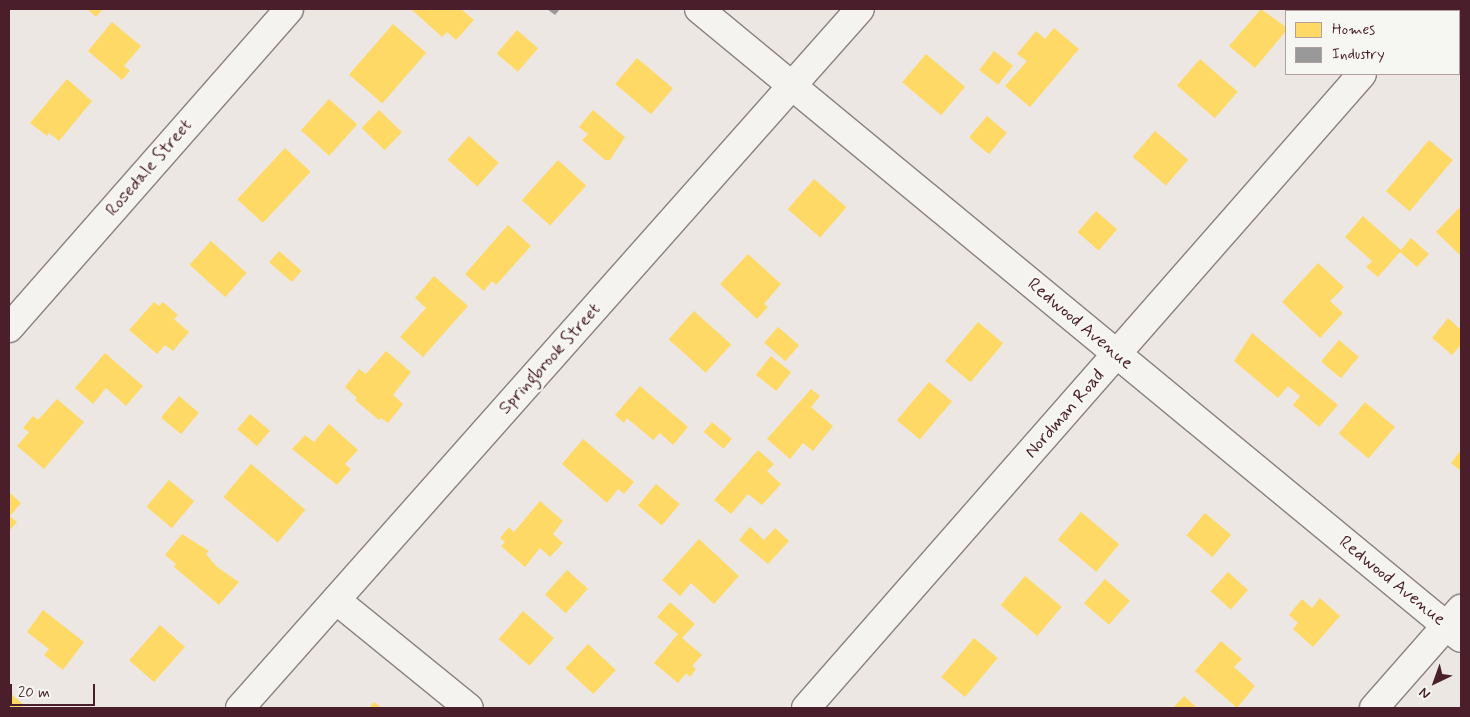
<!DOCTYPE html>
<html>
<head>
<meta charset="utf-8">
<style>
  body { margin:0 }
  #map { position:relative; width:1470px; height:717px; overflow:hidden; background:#ece7e2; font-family:Mynerve,sans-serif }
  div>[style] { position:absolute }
  .homes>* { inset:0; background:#ffd966; transform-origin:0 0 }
  .industry>* { inset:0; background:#999 }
  .roads { filter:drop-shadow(1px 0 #8b8181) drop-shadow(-1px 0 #8b8181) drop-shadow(0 1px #8b8181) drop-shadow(0 -1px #8b8181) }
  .street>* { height:28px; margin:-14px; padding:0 14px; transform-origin:14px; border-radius:14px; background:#f4f3f0 }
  span { translate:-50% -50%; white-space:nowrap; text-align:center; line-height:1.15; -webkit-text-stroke:5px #f6f6f2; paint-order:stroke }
  .street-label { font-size:18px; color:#4a1f2b }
  .frame { position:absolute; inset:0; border:10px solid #4a1f2b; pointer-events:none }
  .legend { position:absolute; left:1285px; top:10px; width:175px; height:65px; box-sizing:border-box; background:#f6f6f2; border:1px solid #b1a0a2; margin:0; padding:6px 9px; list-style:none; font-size:15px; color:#4a1f2b }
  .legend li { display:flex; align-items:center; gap:10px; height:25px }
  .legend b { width:25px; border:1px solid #b1a0a2 }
  .north { position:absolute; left:1410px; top:657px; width:50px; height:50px; -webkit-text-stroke:4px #f6f6f2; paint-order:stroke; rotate:222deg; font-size:14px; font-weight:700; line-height:20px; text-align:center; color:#4a1f2b }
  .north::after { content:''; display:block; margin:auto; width:18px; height:22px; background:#4a1f2b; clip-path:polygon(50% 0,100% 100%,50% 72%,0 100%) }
  .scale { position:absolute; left:10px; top:684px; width:85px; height:22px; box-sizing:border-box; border:2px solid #4a1f2b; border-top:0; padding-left:6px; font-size:15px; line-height:18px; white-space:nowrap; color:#4a1f2b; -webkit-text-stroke:4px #f6f6f2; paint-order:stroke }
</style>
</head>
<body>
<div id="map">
  <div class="homes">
    <div style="clip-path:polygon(87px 9px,103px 9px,96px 17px)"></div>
    <div style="clip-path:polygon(411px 9px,461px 9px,474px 20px,456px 40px,447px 32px,442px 37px)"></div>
    <div style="clip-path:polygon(1261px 9px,1286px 27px,1286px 31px,1255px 68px,1229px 46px)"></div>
    <div style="clip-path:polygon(112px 22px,141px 46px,124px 66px,130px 71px,122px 80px,88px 51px)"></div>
    <div style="left:393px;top:24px;width:44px;height:67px;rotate:41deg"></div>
    <div style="clip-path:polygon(1054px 28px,1079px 49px,1030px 107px,1005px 86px,1027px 61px,1017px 54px,1036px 31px,1045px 39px)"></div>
    <div style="left:517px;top:30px;width:28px;height:31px;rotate:41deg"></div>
    <div style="left:994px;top:51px;width:24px;height:24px;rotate:38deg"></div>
    <div style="left:926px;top:54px;width:51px;height:37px;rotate:40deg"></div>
    <div style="left:637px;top:58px;width:47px;height:34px;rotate:40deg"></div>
    <div style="left:1200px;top:59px;width:50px;height:35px;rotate:41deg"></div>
    <div style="clip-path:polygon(67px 79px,92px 101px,59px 141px,49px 133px,47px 136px,30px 123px)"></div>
    <div style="left:329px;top:99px;width:38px;height:42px;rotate:42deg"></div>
    <div style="left:379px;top:110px;width:32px;height:25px;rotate:44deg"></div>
    <div style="clip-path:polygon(593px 110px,625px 137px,610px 160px,605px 160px,582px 140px,588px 134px,579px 127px)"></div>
    <div style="left:987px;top:116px;width:26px;height:28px;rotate:40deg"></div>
    <div style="left:1155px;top:131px;width:44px;height:34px;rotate:41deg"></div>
    <div style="left:469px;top:136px;width:40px;height:32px;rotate:42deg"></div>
    <div style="left:1429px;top:140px;width:31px;height:67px;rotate:40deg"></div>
    <div style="left:285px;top:148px;width:35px;height:70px;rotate:43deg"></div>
    <div style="left:558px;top:160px;width:38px;height:54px;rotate:42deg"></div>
    <div style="left:814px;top:179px;width:43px;height:40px;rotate:41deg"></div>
    <div style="clip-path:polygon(1459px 208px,1461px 210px,1460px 255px,1436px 232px)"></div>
    <div style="left:1096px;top:211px;width:28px;height:28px;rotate:41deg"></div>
    <div style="clip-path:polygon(1363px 216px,1401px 250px,1411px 238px,1429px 254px,1417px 267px,1400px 252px,1378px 277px,1366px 267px,1372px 261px,1345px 237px)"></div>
    <div style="clip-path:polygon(508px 225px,531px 246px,496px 285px,492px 281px,484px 291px,465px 274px)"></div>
    <div style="left:211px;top:241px;width:48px;height:32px;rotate:42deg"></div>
    <div style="left:279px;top:251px;width:30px;height:15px;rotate:41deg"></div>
    <div style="clip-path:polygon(748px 254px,781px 284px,764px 304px,768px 307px,757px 319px,720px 284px)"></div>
    <div style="clip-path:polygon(1318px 263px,1344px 287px,1330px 301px,1343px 313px,1320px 338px,1282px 302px)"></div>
    <div style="clip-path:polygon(434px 276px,468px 306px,423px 357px,400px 337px,426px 308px,415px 298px)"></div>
    <div style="clip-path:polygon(154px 302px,159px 306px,163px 302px,178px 315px,174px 319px,189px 332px,173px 351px,165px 345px,157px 354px,129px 330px)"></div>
    <div style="left:694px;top:311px;width:50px;height:38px;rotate:42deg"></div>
    <div style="clip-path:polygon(1448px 318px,1461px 330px,1461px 345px,1452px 355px,1432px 338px)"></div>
    <div style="left:978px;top:322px;width:33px;height:51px;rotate:40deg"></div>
    <div style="left:778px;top:327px;width:28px;height:21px;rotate:41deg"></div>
    <div style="clip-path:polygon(1252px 333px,1338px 405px,1319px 427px,1293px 405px,1300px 396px,1288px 386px,1278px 398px,1234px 361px)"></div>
    <div style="left:1339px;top:340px;width:26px;height:28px;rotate:40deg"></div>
    <div style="clip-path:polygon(386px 351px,411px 372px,393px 395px,403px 404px,388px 423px,381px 418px,379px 420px,355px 400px,357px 398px,345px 387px,359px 369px,366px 374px)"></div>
    <div style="clip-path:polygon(105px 353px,143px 386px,126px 406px,106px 388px,93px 404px,75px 388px)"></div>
    <div style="left:771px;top:356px;width:26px;height:24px;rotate:39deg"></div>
    <div style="left:929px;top:382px;width:30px;height:50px;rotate:40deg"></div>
    <div style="clip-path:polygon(640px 386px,688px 427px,673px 445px,660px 433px,653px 440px,627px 418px,624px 423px,615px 415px)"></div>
    <div style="clip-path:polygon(811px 389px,820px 396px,811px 407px,833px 426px,813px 451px,803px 443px,790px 459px,767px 439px)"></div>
    <div style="left:179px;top:396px;width:26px;height:28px;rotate:40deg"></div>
    <div style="clip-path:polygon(57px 399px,84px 422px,44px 469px,17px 446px,29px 432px,23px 428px,33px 416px,38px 420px)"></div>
    <div style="left:1365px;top:402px;width:39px;height:41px;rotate:40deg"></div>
    <div style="left:250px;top:414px;width:26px;height:20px;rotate:40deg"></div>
    <div style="left:712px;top:422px;width:26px;height:13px;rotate:40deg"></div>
    <div style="clip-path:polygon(329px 424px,358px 450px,345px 464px,351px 469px,337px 485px,292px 449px,305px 435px,314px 442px)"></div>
    <div style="clip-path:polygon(583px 439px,634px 482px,624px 494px,618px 489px,607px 503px,562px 464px)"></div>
    <div style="clip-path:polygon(758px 450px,774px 464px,767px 471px,781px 484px,762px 505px,748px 494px,731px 514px,714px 500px)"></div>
    <div style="clip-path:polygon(1461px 450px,1461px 471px,1451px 463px)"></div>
    <div style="left:251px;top:464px;width:71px;height:43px;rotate:40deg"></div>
    <div style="left:169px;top:480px;width:33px;height:35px;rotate:40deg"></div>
    <div style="left:656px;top:484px;width:31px;height:28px;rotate:40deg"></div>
    <div style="clip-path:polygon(9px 492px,21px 503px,10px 516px,17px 522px,9px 531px)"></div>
    <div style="clip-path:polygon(540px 501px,563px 521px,553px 534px,563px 543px,550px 557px,540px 548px,525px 567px,501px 546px,505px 542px,500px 538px,509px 527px,514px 532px)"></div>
    <div style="left:1081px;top:512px;width:50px;height:36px;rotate:40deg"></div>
    <div style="left:1205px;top:513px;width:34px;height:29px;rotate:40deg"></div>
    <div style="clip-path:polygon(750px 527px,764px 540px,775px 528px,789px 541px,768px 564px,739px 540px)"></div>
    <div style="clip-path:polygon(182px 534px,209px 551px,206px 554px,217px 567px,239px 582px,219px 605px,174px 567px,176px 564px,165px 555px)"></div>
    <div style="clip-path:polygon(699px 539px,739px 576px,714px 604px,691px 583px,680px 596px,662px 580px)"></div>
    <div style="left:567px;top:570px;width:28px;height:33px;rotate:42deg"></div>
    <div style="left:1228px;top:572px;width:27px;height:26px;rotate:42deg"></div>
    <div style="left:1025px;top:576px;width:48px;height:38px;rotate:40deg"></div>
    <div style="left:1105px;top:579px;width:33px;height:32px;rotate:41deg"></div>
    <div style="clip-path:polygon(1320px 598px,1340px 616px,1313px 647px,1293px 629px,1298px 623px,1289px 615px,1302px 599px,1312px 608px)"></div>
    <div style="clip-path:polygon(670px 602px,695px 624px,682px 638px,702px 655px,692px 666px,696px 669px,690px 677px,686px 673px,678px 683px,654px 663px,678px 634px,657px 617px)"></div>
    <div style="clip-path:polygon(43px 610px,84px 642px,63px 670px,44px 655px,49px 649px,27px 632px)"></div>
    <div style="left:523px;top:611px;width:41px;height:37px;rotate:41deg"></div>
    <div style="left:160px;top:625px;width:33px;height:47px;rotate:41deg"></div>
    <div style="left:974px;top:638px;width:31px;height:51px;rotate:40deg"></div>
    <div style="clip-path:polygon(1221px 641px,1242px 659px,1234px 667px,1255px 686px,1237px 708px,1195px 671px)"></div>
    <div style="left:588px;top:644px;width:38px;height:33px;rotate:43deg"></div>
    <div style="clip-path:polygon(9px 692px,24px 705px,21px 708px,9px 708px)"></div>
    <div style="clip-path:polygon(1184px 696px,1197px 708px,1173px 708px)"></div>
    <div style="clip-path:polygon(374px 702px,382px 708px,369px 708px)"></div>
  </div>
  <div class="industry">
    <div style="clip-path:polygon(547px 9px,560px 9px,555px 15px)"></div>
  </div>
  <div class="roads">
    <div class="street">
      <div style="left:699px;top:9px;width:988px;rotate:39.54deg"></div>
      <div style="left:1418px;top:11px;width:3px;rotate:-45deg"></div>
      <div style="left:9px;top:328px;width:424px;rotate:-48.7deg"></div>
      <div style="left:336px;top:600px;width:171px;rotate:39.1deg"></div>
      <div style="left:240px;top:708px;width:934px;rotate:-48.43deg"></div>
      <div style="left:806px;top:708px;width:843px;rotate:-48.75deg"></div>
      <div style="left:1374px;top:708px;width:132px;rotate:-48.7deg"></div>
    </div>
  </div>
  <div class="street-label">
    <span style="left:149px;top:168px;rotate:-49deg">Rosedale Street</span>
    <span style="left:1080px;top:324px;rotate:40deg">Redwood Avenue</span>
    <span style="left:550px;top:359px;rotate:-48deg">Springbrook Street</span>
    <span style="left:1065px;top:414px;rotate:-49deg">Nordman Road</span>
    <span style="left:1392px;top:581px;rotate:39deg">Redwood Avenue</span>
  </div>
  <div class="frame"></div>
  <ul class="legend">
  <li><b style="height:14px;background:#ffd966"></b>Homes</li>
  <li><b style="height:14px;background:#999"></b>Industry</li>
  </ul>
  <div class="north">N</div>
  <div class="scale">20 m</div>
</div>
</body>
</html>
